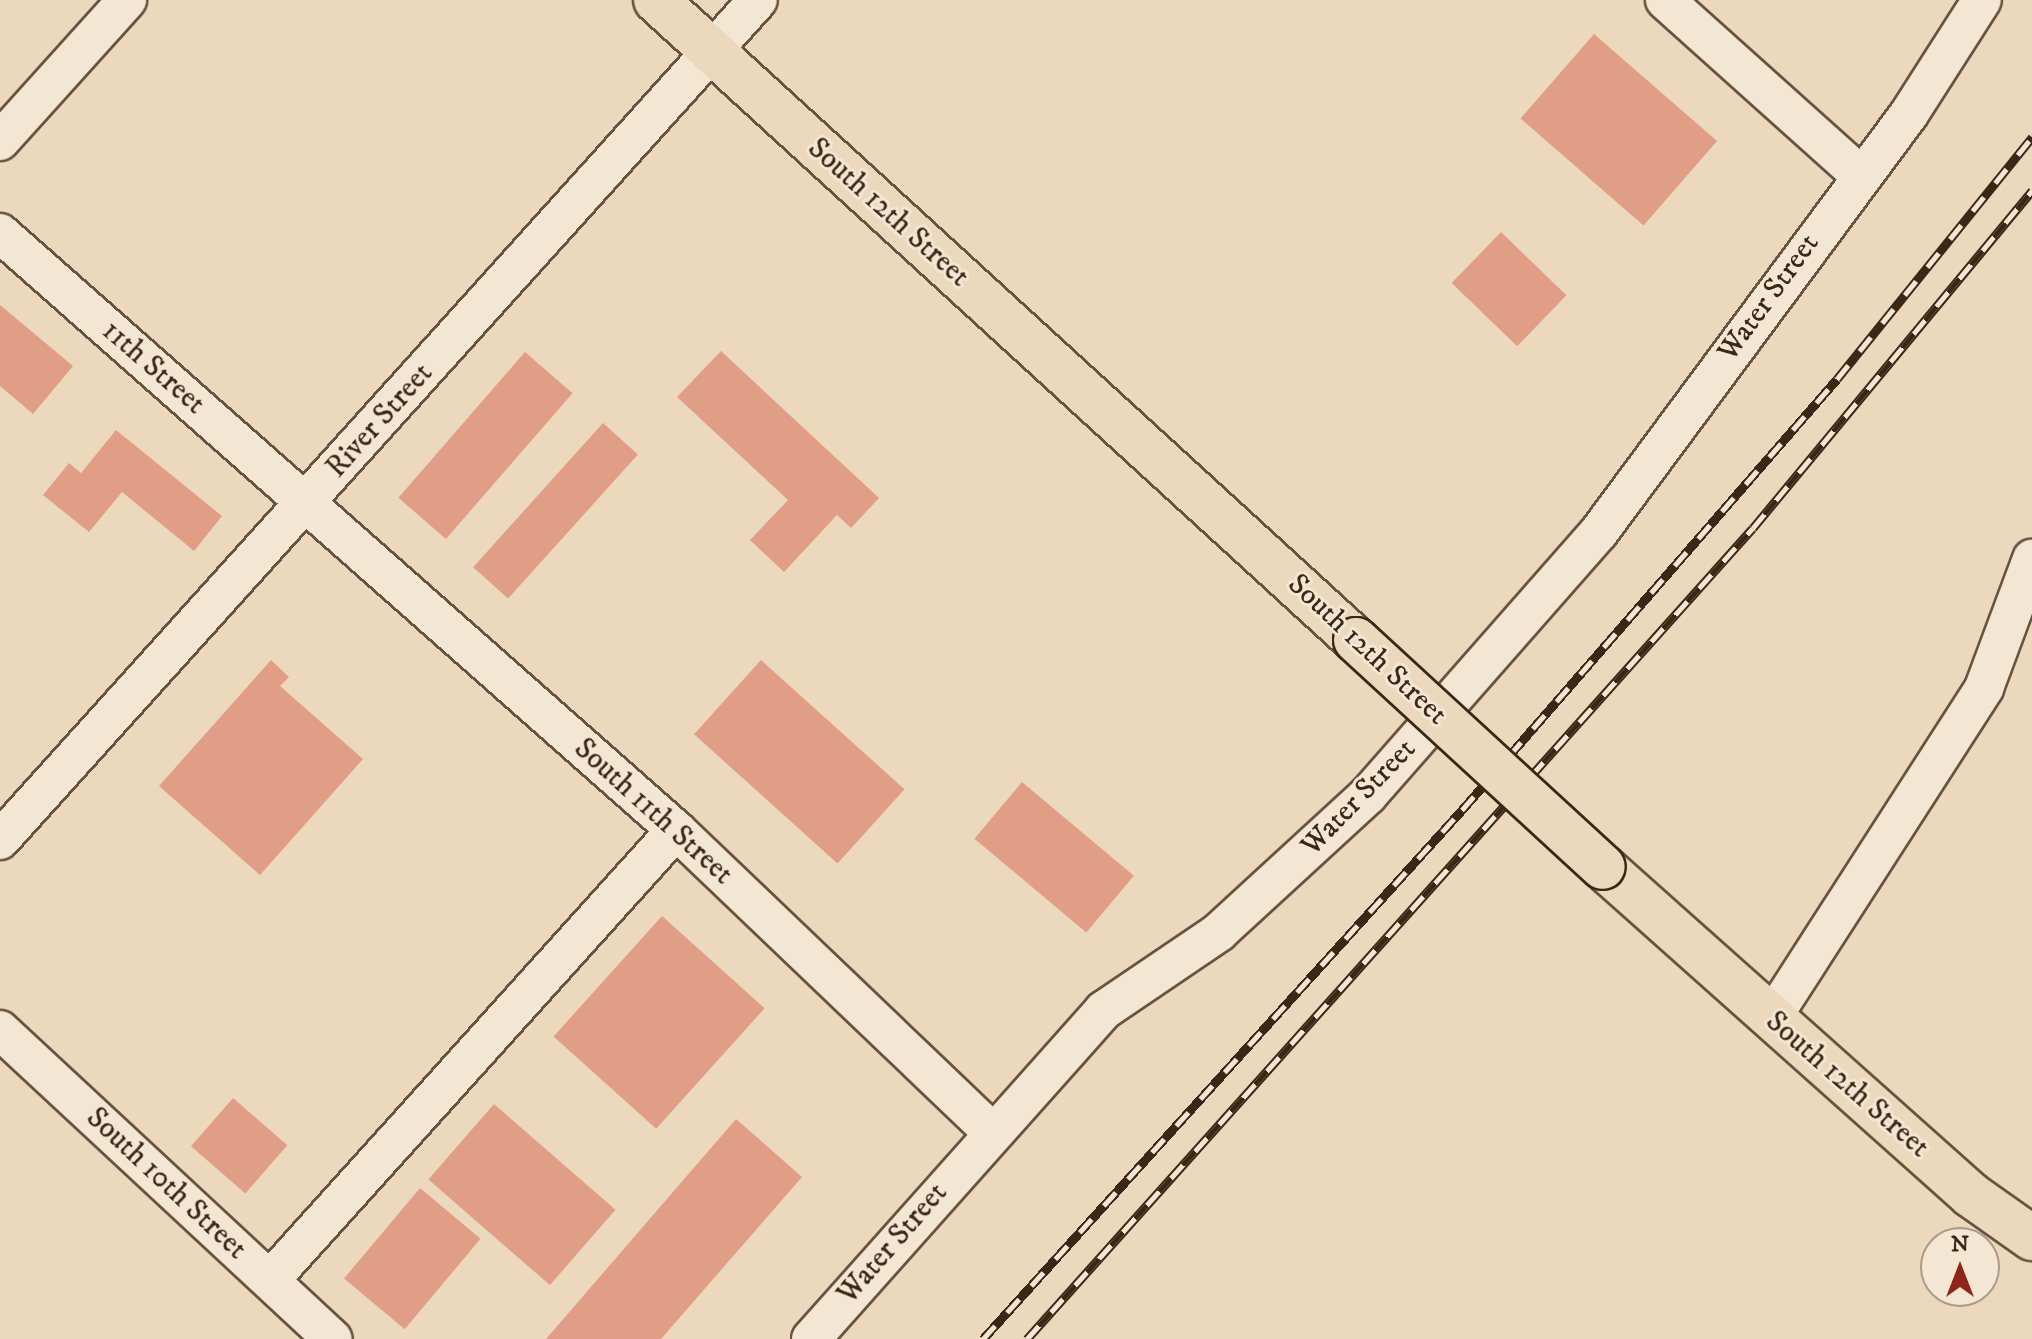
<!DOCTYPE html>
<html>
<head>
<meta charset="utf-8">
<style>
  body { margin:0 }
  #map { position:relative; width:2032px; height:1339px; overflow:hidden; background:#ecd8bc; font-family:"IM FELL DW Pica",serif }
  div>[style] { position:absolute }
  .building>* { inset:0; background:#e19e86; transform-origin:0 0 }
  .roads { filter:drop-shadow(2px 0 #685340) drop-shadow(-2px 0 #685340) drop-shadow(0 2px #685340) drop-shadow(0 -2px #685340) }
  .minor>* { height:38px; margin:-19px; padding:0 19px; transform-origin:19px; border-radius:19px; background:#f3e6d3 }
  .major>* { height:44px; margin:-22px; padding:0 22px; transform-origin:22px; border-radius:22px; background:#ecd8bc }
  .rail>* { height:9px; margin-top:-4.5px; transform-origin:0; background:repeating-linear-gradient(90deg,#f3e6d3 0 18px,#3c2716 0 36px); box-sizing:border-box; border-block:2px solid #3c2716 }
  .bridges { filter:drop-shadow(2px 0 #3c2716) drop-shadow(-2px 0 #3c2716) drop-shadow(0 2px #3c2716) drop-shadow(0 -2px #3c2716) }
  .major-bridge>* { height:44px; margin:-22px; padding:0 22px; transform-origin:22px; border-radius:22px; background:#ecd8bc }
  span { translate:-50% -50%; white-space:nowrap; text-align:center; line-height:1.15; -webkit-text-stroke:6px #f3e6d3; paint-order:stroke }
  .street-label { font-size:30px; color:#3c2716 }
  .north { position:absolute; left:1920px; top:1227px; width:80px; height:80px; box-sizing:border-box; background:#f3e6d3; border:2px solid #aa9a87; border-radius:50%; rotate:0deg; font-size:22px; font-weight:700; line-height:32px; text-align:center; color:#3c2716 }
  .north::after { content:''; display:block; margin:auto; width:28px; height:36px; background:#8f2418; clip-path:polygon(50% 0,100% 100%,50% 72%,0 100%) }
</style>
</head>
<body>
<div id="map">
  <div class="building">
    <div style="left:1594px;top:34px;width:163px;height:112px;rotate:41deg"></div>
    <div style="left:1501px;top:232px;width:91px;height:71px;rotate:44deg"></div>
    <div style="clip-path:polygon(0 305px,73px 366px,33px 414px,0 386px)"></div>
    <div style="clip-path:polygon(721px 351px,879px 498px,851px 528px,837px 515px,784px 572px,750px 540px,788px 500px,677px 397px)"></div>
    <div style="left:525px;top:352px;width:63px;height:193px;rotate:41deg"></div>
    <div style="left:603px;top:423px;width:47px;height:194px;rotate:42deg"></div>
    <div style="clip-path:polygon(116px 430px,222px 516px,194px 551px,122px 492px,89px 532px,43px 495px,69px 463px,81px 473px)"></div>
    <div style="clip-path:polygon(271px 660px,289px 677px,280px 686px,363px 759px,260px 875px,159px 786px)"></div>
    <div style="left:761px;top:660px;width:193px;height:100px;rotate:42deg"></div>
    <div style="left:1022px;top:782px;width:146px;height:74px;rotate:40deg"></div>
    <div style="left:662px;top:916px;width:138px;height:162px;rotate:42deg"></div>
    <div style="left:233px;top:1098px;width:72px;height:64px;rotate:41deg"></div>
    <div style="left:494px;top:1104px;width:161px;height:100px;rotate:41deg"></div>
    <div style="clip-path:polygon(736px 1119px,802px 1177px,661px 1339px,546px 1339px)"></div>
    <div style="left:420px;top:1188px;width:79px;height:118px;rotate:40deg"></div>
  </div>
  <div class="roads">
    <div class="minor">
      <div style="left:1665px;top:0;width:262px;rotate:41.9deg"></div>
      <div style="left:0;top:141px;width:190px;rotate:-48deg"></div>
      <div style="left:0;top:233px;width:902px;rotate:41.45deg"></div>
      <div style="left:676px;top:830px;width:436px;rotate:43.7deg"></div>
      <div style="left:0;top:840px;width:1131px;rotate:-47.94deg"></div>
      <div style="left:1771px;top:1019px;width:394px;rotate:-57.2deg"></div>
      <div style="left:1984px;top:688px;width:138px;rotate:-69.6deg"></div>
      <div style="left:0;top:1030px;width:454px;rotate:42.9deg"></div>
      <div style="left:270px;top:1280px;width:606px;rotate:-47.94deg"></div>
      <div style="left:811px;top:1339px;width:441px;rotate:-48.3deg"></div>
      <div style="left:1104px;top:1010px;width:139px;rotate:-34.1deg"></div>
      <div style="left:1219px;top:932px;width:202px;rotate:-42.6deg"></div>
      <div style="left:1368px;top:795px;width:350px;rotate:-48.7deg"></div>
      <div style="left:1599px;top:532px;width:520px;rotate:-53.44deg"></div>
      <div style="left:1909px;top:114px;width:135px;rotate:-57.4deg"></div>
    </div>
    <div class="major">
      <div style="left:656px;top:0;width:948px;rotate:42.44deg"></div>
      <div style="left:1603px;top:867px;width:493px;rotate:41.7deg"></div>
      <div style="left:1971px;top:1195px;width:75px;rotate:35.2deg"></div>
    </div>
  </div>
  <div class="rail">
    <div style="left:983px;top:1339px;width:714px;rotate:-47.84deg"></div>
    <div style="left:1462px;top:810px;width:571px;rotate:-48.97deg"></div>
    <div style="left:1837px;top:379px;width:311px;rotate:-51.1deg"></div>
    <div style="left:1027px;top:1339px;width:1088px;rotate:-48.17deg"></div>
    <div style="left:1753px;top:528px;width:438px;rotate:-50.4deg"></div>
  </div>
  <div class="bridges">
    <div class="major-bridge">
      <div style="left:1356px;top:640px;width:335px;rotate:42.6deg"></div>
    </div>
  </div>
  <div class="street-label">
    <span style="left:888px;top:213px;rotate:42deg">South 12th Street</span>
    <span style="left:1769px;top:298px;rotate:-54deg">Water Street</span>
    <span style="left:153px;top:368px;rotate:41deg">11th Street</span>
    <span style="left:380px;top:421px;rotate:-48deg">River Street</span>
    <span style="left:1367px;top:650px;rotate:43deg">South 12th Street</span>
    <span style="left:1359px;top:798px;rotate:-46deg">Water Street</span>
    <span style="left:653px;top:812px;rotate:42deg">South 11th Street</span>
    <span style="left:1847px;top:1085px;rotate:41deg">South 12th Street</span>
    <span style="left:166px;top:1184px;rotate:43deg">South 10th Street</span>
    <span style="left:893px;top:1244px;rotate:-49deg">Water Street</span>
  </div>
  <div class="north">N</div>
</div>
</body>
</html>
